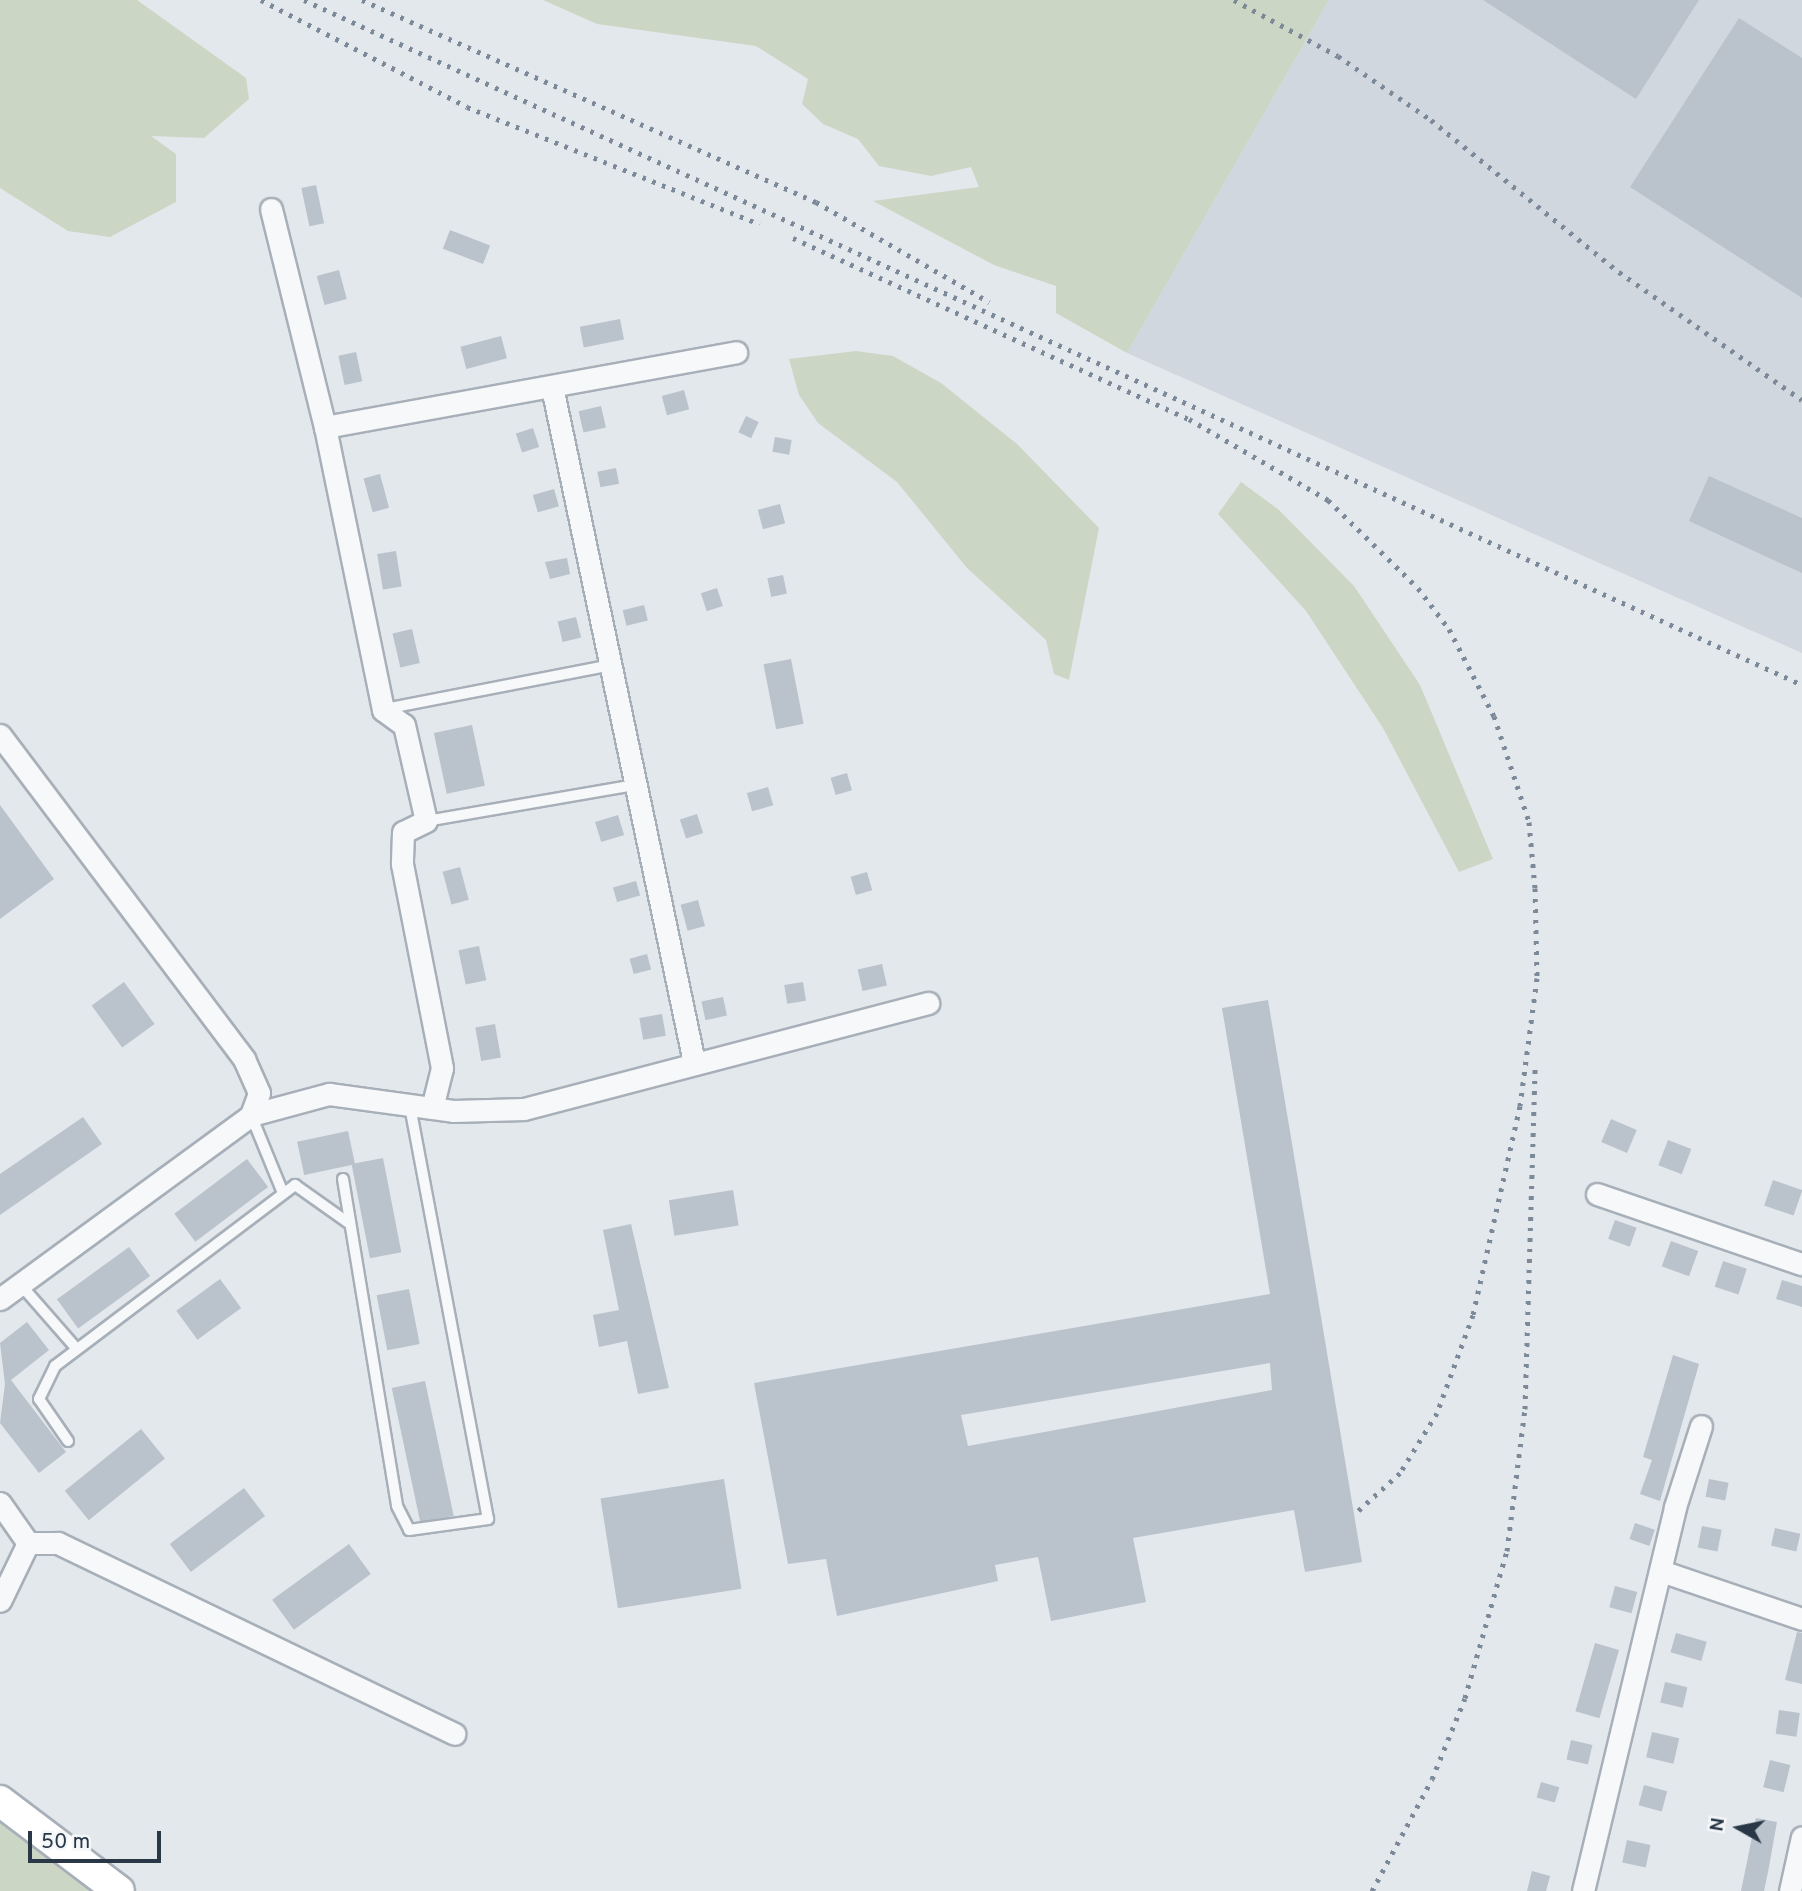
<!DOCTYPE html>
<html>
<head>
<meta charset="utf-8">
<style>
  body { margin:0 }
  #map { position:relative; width:1802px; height:1891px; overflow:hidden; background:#e3e8ed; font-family:Overpass,sans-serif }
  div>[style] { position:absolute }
  .built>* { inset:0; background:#d1d7df }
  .green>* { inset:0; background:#cbd7c4 }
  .building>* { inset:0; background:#bac2cb; transform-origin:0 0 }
  .roads { filter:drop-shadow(2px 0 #a7afb8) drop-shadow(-2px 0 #a7afb8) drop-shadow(0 2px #a7afb8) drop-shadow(0 -2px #a7afb8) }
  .lane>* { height:10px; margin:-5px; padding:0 5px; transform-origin:5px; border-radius:5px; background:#f7f8fa }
  .street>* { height:21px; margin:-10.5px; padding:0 10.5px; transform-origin:10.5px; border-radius:10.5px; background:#f7f8fa }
  .secondary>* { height:30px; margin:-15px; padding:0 15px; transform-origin:15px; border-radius:15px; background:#fff }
  .rail>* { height:5px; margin-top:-2.5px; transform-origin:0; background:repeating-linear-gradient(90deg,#7b8998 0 3.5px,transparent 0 10.5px) }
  span { translate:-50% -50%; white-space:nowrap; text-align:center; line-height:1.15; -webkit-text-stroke:5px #f4f7f9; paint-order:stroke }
  .north { position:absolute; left:1704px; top:1793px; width:70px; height:70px; -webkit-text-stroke:5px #f4f7f9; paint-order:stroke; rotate:279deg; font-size:19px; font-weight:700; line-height:28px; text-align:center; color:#293747 }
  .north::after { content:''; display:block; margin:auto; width:24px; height:32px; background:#293747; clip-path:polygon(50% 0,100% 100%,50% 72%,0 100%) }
  .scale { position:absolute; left:28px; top:1831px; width:133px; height:32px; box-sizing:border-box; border:4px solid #293747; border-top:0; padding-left:9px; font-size:21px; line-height:24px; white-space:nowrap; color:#293747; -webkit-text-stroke:5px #f4f7f9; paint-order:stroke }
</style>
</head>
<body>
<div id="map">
  <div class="built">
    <div style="clip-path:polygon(1329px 0,1802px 0,1802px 653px,1127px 353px)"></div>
  </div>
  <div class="green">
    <div style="clip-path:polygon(0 0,137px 0,246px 78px,249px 99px,204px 138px,151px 136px,176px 154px,176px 202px,110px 237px,68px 231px,0 188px)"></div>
    <div style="clip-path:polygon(543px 0,1329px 0,1127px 353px,1056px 313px,1056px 286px,994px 265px,873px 201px,979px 187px,971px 167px,931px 176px,879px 166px,858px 139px,823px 124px,802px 104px,808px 79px,756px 46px,597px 24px)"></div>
    <div style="clip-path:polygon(856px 351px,893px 356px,941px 383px,1017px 444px,1099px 528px,1069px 680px,1054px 674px,1046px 640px,967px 568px,897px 482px,818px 423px,799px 395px,789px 359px)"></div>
    <div style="clip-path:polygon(1241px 482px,1279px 510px,1354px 586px,1420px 685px,1493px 859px,1459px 872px,1383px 728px,1306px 611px,1218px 514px)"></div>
    <div style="clip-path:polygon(0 1808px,106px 1891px,0 1891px)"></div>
  </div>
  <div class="building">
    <div style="clip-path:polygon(1483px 0,1699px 0,1636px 99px)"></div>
    <div style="clip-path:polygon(1739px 18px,1802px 58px,1802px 298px,1630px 187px)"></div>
    <div style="left:316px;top:185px;width:39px;height:15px;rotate:78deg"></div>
    <div style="left:450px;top:230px;width:43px;height:20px;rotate:21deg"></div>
    <div style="left:339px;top:270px;width:30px;height:23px;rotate:75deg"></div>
    <div style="left:620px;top:319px;width:21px;height:41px;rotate:79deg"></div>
    <div style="left:501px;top:336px;width:23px;height:42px;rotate:75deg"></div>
    <div style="left:356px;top:352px;width:30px;height:18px;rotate:78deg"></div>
    <div style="left:684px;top:390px;width:20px;height:23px;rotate:75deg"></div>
    <div style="left:601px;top:406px;width:22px;height:23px;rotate:77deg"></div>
    <div style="left:746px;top:416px;width:14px;height:18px;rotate:25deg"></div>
    <div style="left:533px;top:428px;width:20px;height:18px;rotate:72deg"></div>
    <div style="left:775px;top:437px;width:17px;height:15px;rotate:10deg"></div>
    <div style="left:616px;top:468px;width:16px;height:19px;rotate:79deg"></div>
    <div style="left:380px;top:474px;width:35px;height:17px;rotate:75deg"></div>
    <div style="clip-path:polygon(1709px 476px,1802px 518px,1802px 573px,1689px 521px)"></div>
    <div style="left:554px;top:489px;width:18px;height:22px;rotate:74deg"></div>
    <div style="left:780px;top:504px;width:20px;height:23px;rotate:75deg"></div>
    <div style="left:396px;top:551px;width:36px;height:19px;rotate:81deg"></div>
    <div style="clip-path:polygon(567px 558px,570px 574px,550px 579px,545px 562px)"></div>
    <div style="left:783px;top:575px;width:19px;height:16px;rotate:78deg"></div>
    <div style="left:717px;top:588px;width:19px;height:17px;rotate:72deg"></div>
    <div style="left:644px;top:605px;width:16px;height:22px;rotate:76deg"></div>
    <div style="left:576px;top:617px;width:21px;height:19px;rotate:76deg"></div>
    <div style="left:412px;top:629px;width:35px;height:20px;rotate:77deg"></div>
    <div style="left:791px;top:659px;width:66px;height:28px;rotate:79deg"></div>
    <div style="left:472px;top:725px;width:62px;height:39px;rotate:78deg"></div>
    <div style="left:847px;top:773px;width:18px;height:17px;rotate:74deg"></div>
    <div style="left:768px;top:787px;width:19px;height:22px;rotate:74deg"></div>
    <div style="clip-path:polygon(0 805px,54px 879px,0 919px)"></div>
    <div style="left:697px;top:814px;width:20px;height:18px;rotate:72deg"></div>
    <div style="left:618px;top:815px;width:21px;height:24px;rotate:73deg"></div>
    <div style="left:460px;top:867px;width:34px;height:18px;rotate:75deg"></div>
    <div style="left:867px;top:872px;width:19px;height:17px;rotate:74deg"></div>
    <div style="left:636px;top:881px;width:15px;height:24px;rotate:74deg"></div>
    <div style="left:698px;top:900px;width:27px;height:18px;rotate:75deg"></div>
    <div style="left:479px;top:946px;width:35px;height:21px;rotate:78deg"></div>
    <div style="left:647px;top:954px;width:16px;height:18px;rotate:75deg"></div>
    <div style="left:882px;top:964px;width:22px;height:25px;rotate:77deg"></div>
    <div style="left:124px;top:982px;width:52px;height:40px;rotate:54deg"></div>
    <div style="left:803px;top:982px;width:19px;height:19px;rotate:81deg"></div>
    <div style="left:723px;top:997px;width:19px;height:22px;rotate:78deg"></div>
    <div style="clip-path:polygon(evenodd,1268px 1000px,1362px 1562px,1305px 1572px,1294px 1510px,1133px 1538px,1146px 1602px,1051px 1621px,1038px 1557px,995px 1565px,998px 1581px,837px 1616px,826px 1559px,788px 1564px,754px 1383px,1270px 1294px,1222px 1008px,1268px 1000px,1270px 1363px,1272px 1390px,968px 1446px,961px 1415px,1270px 1363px)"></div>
    <div style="left:662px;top:1014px;width:22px;height:23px;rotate:80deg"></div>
    <div style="left:495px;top:1024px;width:34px;height:20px;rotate:80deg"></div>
    <div style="clip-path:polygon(83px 1117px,102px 1144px,0 1215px,0 1174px)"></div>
    <div style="left:1611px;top:1119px;width:28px;height:25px;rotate:23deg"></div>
    <div style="left:348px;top:1131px;width:34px;height:52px;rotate:78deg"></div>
    <div style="left:1668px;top:1140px;width:25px;height:27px;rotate:21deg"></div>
    <div style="left:383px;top:1158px;width:96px;height:32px;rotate:79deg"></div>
    <div style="left:247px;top:1159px;width:35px;height:91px;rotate:53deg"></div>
    <div style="left:1773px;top:1180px;width:31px;height:27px;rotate:19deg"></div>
    <div style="left:733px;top:1190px;width:36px;height:65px;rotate:81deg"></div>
    <div style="left:1615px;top:1220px;width:23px;height:20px;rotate:20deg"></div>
    <div style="clip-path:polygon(631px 1224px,669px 1388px,638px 1394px,627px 1341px,599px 1347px,593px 1315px,619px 1310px,603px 1230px)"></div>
    <div style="left:1671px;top:1241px;width:29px;height:27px;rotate:20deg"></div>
    <div style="left:129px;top:1247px;width:36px;height:89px;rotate:54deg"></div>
    <div style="left:1723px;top:1261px;width:25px;height:27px;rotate:18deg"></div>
    <div style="left:220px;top:1279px;width:36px;height:54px;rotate:54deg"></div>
    <div style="clip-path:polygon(1782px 1280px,1802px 1286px,1802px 1307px,1776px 1299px)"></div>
    <div style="left:409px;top:1289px;width:56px;height:33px;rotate:79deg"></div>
    <div style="clip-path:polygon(27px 1322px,49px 1350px,11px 1380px,66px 1452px,39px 1473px,0 1423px,5px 1384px,0 1343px)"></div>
    <div style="clip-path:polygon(1673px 1355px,1699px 1364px,1660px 1501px,1640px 1494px,1652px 1460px,1643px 1457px)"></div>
    <div style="left:425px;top:1381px;width:138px;height:34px;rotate:78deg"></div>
    <div style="left:141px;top:1429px;width:38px;height:98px;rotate:51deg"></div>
    <div style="left:724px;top:1479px;width:111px;height:125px;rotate:81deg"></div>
    <div style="left:1709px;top:1479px;width:20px;height:18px;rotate:11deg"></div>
    <div style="left:244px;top:1488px;width:35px;height:93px;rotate:53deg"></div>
    <div style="left:1635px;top:1523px;width:21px;height:17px;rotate:19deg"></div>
    <div style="left:1702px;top:1526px;width:20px;height:22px;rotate:11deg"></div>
    <div style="left:1775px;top:1528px;width:26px;height:18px;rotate:13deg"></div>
    <div style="left:349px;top:1544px;width:37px;height:95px;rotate:54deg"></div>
    <div style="left:1615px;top:1586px;width:23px;height:22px;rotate:15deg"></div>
    <div style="clip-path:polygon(1797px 1632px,1802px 1633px,1802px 1684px,1785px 1680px)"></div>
    <div style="left:1676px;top:1633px;width:32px;height:20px;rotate:16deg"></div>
    <div style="left:1595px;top:1643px;width:25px;height:71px;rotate:16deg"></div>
    <div style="left:1665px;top:1682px;width:23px;height:21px;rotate:13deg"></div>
    <div style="left:1779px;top:1710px;width:21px;height:24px;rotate:8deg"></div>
    <div style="left:1652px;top:1732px;width:28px;height:26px;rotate:13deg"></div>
    <div style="left:1571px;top:1740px;width:22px;height:20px;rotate:13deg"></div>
    <div style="left:1770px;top:1760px;width:21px;height:28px;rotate:14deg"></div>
    <div style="left:1541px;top:1782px;width:19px;height:16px;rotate:16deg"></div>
    <div style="left:1644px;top:1785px;width:24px;height:21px;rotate:15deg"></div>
    <div style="clip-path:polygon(1756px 1818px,1777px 1822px,1768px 1872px,1764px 1891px,1741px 1891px)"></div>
    <div style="left:1627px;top:1840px;width:24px;height:23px;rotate:12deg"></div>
    <div style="clip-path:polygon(1532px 1871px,1550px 1876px,1546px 1891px,1527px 1891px)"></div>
  </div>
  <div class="roads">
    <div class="lane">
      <div style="left:385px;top:709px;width:231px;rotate:-11deg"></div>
      <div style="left:426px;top:821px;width:212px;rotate:-9.8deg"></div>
      <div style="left:251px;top:1115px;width:84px;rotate:67.7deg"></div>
      <div style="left:343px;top:1179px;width:331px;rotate:80.6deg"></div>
      <div style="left:397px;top:1506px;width:27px;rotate:63deg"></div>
      <div style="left:409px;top:1530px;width:80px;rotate:-7.9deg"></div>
      <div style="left:488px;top:1519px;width:421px;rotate:-100.7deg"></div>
      <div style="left:20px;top:1284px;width:86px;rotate:48.8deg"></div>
      <div style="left:68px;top:1441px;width:51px;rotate:-124.6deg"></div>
      <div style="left:39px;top:1399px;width:37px;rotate:-64deg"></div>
      <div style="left:55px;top:1366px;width:301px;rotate:-37deg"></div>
      <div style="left:295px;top:1185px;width:67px;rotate:35.3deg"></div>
    </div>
    <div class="street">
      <div style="left:271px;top:209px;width:225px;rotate:76.1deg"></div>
      <div style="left:325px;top:427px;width:289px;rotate:78.4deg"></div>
      <div style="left:383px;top:710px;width:26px;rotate:36deg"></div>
      <div style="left:404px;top:725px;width:98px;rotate:77.1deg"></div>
      <div style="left:426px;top:821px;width:25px;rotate:154deg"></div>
      <div style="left:403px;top:832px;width:32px;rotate:92deg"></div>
      <div style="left:402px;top:864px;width:208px;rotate:78.9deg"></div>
      <div style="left:442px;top:1068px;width:41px;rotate:104deg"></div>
      <div style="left:552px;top:387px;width:690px;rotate:78.12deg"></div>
      <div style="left:325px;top:427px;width:418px;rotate:-10.3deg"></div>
      <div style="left:0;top:735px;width:406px;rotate:53deg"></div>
      <div style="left:244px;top:1059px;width:37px;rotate:66deg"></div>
      <div style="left:259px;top:1093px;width:23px;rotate:110deg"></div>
      <div style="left:1597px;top:1194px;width:217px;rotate:18.9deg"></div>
      <div style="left:0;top:1299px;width:311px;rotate:-36.2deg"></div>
      <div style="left:251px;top:1115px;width:81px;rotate:-15.1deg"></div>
      <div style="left:329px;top:1094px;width:125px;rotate:7.8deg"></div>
      <div style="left:453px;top:1111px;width:71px;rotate:-1.6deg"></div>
      <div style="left:524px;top:1109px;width:418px;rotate:-14.7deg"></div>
      <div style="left:0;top:1503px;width:49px;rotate:55deg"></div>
      <div style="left:28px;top:1543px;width:64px;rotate:115.8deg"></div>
      <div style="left:28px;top:1543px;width:30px"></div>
      <div style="left:58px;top:1543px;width:440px;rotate:25.7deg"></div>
      <div style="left:1664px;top:1572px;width:146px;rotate:18.8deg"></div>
      <div style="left:1583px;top:1891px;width:395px;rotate:-76.5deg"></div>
      <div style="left:1675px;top:1507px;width:85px;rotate:-72.2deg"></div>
      <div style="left:1790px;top:1891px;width:55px;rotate:-77.5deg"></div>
    </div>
    <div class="secondary">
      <div style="left:0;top:1801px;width:149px;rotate:37.1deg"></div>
    </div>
  </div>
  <div class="rail">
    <div style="left:261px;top:0;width:232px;rotate:27.4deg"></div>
    <div style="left:467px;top:107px;width:315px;rotate:21.8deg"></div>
    <div style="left:304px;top:0;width:1647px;rotate:24.57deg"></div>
    <div style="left:362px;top:0;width:497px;rotate:24deg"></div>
    <div style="left:816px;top:202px;width:200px;rotate:30deg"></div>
    <div style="left:1234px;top:0;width:118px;rotate:28.3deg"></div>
    <div style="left:1338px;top:56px;width:113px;rotate:34.5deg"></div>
    <div style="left:1431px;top:120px;width:242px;rotate:39deg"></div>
    <div style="left:1619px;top:272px;width:223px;rotate:35deg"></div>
    <div style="left:793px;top:238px;width:435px;rotate:24.6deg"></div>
    <div style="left:1189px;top:419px;width:161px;rotate:30.2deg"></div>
    <div style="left:1328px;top:500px;width:126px;rotate:44.4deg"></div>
    <div style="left:1418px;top:588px;width:51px;rotate:52.9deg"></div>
    <div style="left:1449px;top:629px;width:98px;rotate:62.7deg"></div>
    <div style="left:1494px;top:716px;width:112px;rotate:71.7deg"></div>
    <div style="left:1529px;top:822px;width:66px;rotate:84.8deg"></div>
    <div style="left:1535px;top:888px;width:90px;rotate:88.7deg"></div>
    <div style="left:1537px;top:978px;width:129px;rotate:97.6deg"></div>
    <div style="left:1520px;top:1106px;width:214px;rotate:102.7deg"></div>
    <div style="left:1473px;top:1315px;width:104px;rotate:110.2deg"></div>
    <div style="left:1437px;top:1413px;width:70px;rotate:121.7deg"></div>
    <div style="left:1400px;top:1473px;width:57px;rotate:137.9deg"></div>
    <div style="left:1372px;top:1891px;width:127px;rotate:-61.8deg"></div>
    <div style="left:1432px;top:1779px;width:87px;rotate:-67.8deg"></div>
    <div style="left:1465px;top:1698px;width:153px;rotate:-74.1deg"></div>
    <div style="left:1507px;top:1551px;width:143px;rotate:-82.8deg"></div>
    <div style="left:1525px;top:1409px;width:340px;rotate:-88.3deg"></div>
  </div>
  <div class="north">N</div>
  <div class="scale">50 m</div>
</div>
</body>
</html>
